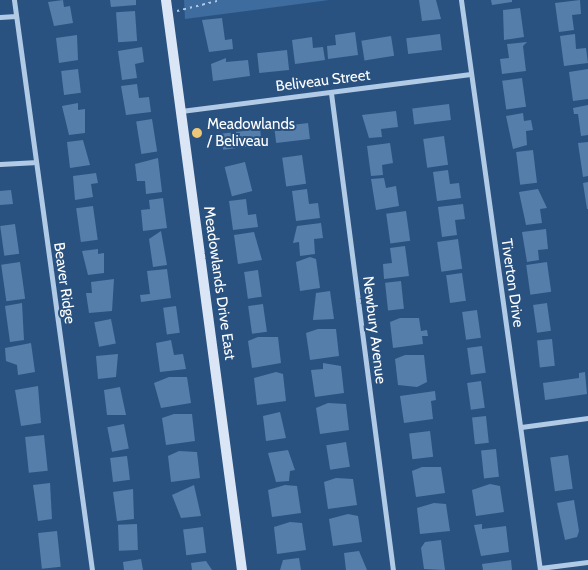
<!DOCTYPE html>
<html>
<head>
<meta charset="utf-8">
<style>
  body { margin:0 }
  #map { position:relative; width:588px; height:570px; overflow:hidden; background:#295280; font-family:Cabin,sans-serif }
  div>[style] { position:absolute }
  .green>* { inset:0; background:#3e6c9e }
  .building>* { inset:0; background:#557eab; transform-origin:0 0 }
  .path>* { height:2px; margin-top:-1px; transform-origin:0; background:repeating-linear-gradient(90deg,#b1cae6 0 2.5px,transparent 0 6.5px) }
  .street>* { height:5px; margin:-2.5px; padding:0 2.5px; transform-origin:2.5px; border-radius:2.5px; background:#b1cae6 }
  .secondary>* { height:10px; margin:-5px; padding:0 5px; transform-origin:5px; border-radius:5px; background:#dae6f6 }
  .dots>* { width:14px; height:14px; translate:-50% -50%; box-sizing:border-box; border:2px solid #295280; border-radius:50% }
  span { translate:-50% -50%; white-space:nowrap; text-align:center; line-height:1.15; -webkit-text-stroke:4px #295280; paint-order:stroke }
  .street-label { font-size:15px; color:#fff }
  .poi-label { font-size:15px; color:#fff }
  .left { translate:0 -50%; text-align:left }
</style>
</head>
<body>
<div id="map">
  <div class="green">
    <div style="clip-path:polygon(184px 0,329px 0,185px 19px)"></div>
  </div>
  <div class="building">
    <div style="clip-path:polygon(63px 0,64px 7px,70px 6px,73px 23px,54px 26px,48px 2px)"></div>
    <div style="clip-path:polygon(110px 0,136px 0,136px 5px,111px 7px)"></div>
    <div style="clip-path:polygon(419px 0,436px 0,441px 19px,422px 21px)"></div>
    <div style="clip-path:polygon(491px 0,512px 0,512px 2px,492px 5px)"></div>
    <div style="clip-path:polygon(580px 0,581px 14px,572px 15px,574px 30px,559px 32px,555px 3px)"></div>
    <div style="clip-path:polygon(520px 8px,524px 37px,504px 40px,503px 10px)"></div>
    <div style="left:135px;top:11px;width:30px;height:19px;rotate:86deg"></div>
    <div style="clip-path:polygon(222px 18px,225px 40px,232px 39px,233px 49px,209px 52px,202px 20px)"></div>
    <div style="clip-path:polygon(355px 32px,358px 55px,328px 59px,327px 46px,336px 45px,335px 35px)"></div>
    <div style="left:440px;top:34px;width:16px;height:34px;rotate:83deg"></div>
    <div style="clip-path:polygon(575px 34px,576px 49px,586px 48px,588px 63px,564px 66px,560px 36px)"></div>
    <div style="clip-path:polygon(77px 35px,78px 60px,59px 63px,56px 38px)"></div>
    <div style="left:391px;top:36px;width:20px;height:30px;rotate:81deg"></div>
    <div style="clip-path:polygon(312px 37px,313px 48px,323px 47px,325px 60px,295px 64px,292px 40px)"></div>
    <div style="clip-path:polygon(527px 42px,523px 46px,526px 71px,502px 74px,500px 59px,509px 58px,507px 44px)"></div>
    <div style="clip-path:polygon(142px 47px,144px 62px,135px 64px,137px 78px,122px 80px,118px 51px)"></div>
    <div style="left:287px;top:50px;width:20px;height:30px;rotate:84deg"></div>
    <div style="clip-path:polygon(226px 58px,226px 62px,248px 60px,250px 76px,213px 81px,211px 64px)"></div>
    <div style="left:78px;top:69px;width:24px;height:17px;rotate:83deg"></div>
    <div style="clip-path:polygon(588px 69px,588px 99px,573px 101px,569px 72px)"></div>
    <div style="left:522px;top:78px;width:29px;height:20px;rotate:82deg"></div>
    <div style="clip-path:polygon(137px 84px,139px 98px,149px 97px,151px 112px,126px 115px,121px 86px)"></div>
    <div style="clip-path:polygon(78px 103px,78px 110px,85px 109px,85px 133px,69px 135px,62px 106px)"></div>
    <div style="left:449px;top:104px;width:16px;height:37px;rotate:83deg"></div>
    <div style="clip-path:polygon(588px 105px,588px 135px,581px 136px,578px 114px,574px 114px,573px 108px)"></div>
    <div style="clip-path:polygon(396px 111px,398px 127px,381px 129px,382px 137px,369px 138px,362px 115px)"></div>
    <div style="clip-path:polygon(523px 113px,524px 121px,531px 120px,533px 130px,526px 131px,527px 145px,513px 149px,506px 116px)"></div>
    <div style="left:152px;top:119px;width:33px;height:16px;rotate:81deg"></div>
    <div style="left:308px;top:123px;width:16px;height:34px;rotate:83deg"></div>
    <div style="left:260px;top:129px;width:16px;height:39px;rotate:83deg"></div>
    <div style="left:444px;top:136px;width:29px;height:21px;rotate:82deg"></div>
    <div style="clip-path:polygon(83px 140px,90px 165px,70px 168px,67px 142px)"></div>
    <div style="clip-path:polygon(588px 142px,588px 176px,583px 177px,578px 143px)"></div>
    <div style="clip-path:polygon(390px 143px,393px 163px,382px 165px,383px 175px,371px 176px,367px 146px)"></div>
    <div style="left:533px;top:150px;width:33px;height:17px;rotate:83deg"></div>
    <div style="left:302px;top:155px;width:29px;height:20px;rotate:82deg"></div>
    <div style="clip-path:polygon(158px 158px,162px 192px,146px 194px,145px 181px,137px 181px,135px 164px)"></div>
    <div style="left:245px;top:162px;width:30px;height:21px;rotate:76deg"></div>
    <div style="clip-path:polygon(448px 170px,450px 184px,459px 183px,461px 198px,437px 201px,433px 172px)"></div>
    <div style="clip-path:polygon(96px 173px,98px 183px,91px 184px,93px 197px,75px 200px,73px 176px)"></div>
    <div style="clip-path:polygon(384px 178px,386px 188px,396px 186px,399px 206px,376px 210px,371px 179px)"></div>
    <div style="clip-path:polygon(588px 182px,588px 209px,587px 209px,583px 183px)"></div>
    <div style="clip-path:polygon(307px 189px,309px 204px,318px 203px,320px 218px,296px 221px,292px 191px)"></div>
    <div style="clip-path:polygon(538px 189px,547px 208px,540px 209px,542px 223px,526px 225px,519px 192px)"></div>
    <div style="clip-path:polygon(11px 190px,13px 204px,0 205px,0 191px)"></div>
    <div style="clip-path:polygon(163px 198px,167px 228px,143px 231px,141px 210px,150px 209px,149px 200px)"></div>
    <div style="clip-path:polygon(246px 199px,248px 215px,256px 214px,258px 227px,233px 230px,229px 201px)"></div>
    <div style="clip-path:polygon(463px 204px,465px 219px,455px 220px,457px 235px,442px 237px,438px 207px)"></div>
    <div style="left:93px;top:206px;width:34px;height:17px;rotate:82deg"></div>
    <div style="left:406px;top:211px;width:30px;height:20px;rotate:82deg"></div>
    <div style="clip-path:polygon(321px 223px,323px 238px,314px 239px,315px 254px,300px 256px,299px 242px,293px 243px,297px 226px)"></div>
    <div style="left:15px;top:224px;width:30px;height:15px;rotate:82deg"></div>
    <div style="clip-path:polygon(546px 229px,548px 249px,538px 250px,539px 260px,527px 262px,522px 232px)"></div>
    <div style="clip-path:polygon(161px 231px,167px 265px,153px 267px,149px 239px)"></div>
    <div style="clip-path:polygon(254px 232px,262px 260px,238px 264px,234px 235px)"></div>
    <div style="left:458px;top:239px;width:30px;height:21px;rotate:82deg"></div>
    <div style="clip-path:polygon(405px 246px,409px 276px,384px 279px,383px 264px,392px 263px,390px 248px)"></div>
    <div style="clip-path:polygon(98px 249px,98px 254px,104px 253px,104px 273px,88px 275px,82px 251px)"></div>
    <div style="clip-path:polygon(310px 257px,316px 259px,320px 288px,300px 291px,296px 262px)"></div>
    <div style="left:20px;top:262px;width:37px;height:19px;rotate:82deg"></div>
    <div style="left:547px;top:262px;width:30px;height:21px;rotate:82deg"></div>
    <div style="clip-path:polygon(167px 269px,171px 298px,141px 302px,140px 295px,150px 294px,147px 271px)"></div>
    <div style="left:258px;top:270px;width:27px;height:14px;rotate:82deg"></div>
    <div style="left:462px;top:273px;width:28px;height:16px;rotate:82deg"></div>
    <div style="clip-path:polygon(114px 279px,112px 311px,89px 313px,86px 293px,92px 293px,91px 282px)"></div>
    <div style="left:401px;top:281px;width:28px;height:16px;rotate:84deg"></div>
    <div style="clip-path:polygon(330px 291px,334px 319px,313px 320px,316px 293px)"></div>
    <div style="clip-path:polygon(22px 303px,24px 340px,10px 342px,5px 306px)"></div>
    <div style="left:547px;top:303px;width:28px;height:14px;rotate:82deg"></div>
    <div style="left:263px;top:304px;width:28px;height:15px;rotate:82deg"></div>
    <div style="left:176px;top:306px;width:27px;height:13px;rotate:82deg"></div>
    <div style="left:477px;top:310px;width:28px;height:15px;rotate:82deg"></div>
    <div style="clip-path:polygon(400px 318px,419px 318px,421px 331px,427px 330px,428px 336px,422px 336px,423px 344px,393px 348px,390px 322px)"></div>
    <div style="left:111px;top:319px;width:25px;height:17px;rotate:79deg"></div>
    <div style="clip-path:polygon(318px 329px,336px 329px,339px 356px,310px 360px,306px 333px)"></div>
    <div style="clip-path:polygon(258px 337px,278px 337px,281px 363px,252px 368px,248px 341px)"></div>
    <div style="left:552px;top:339px;width:27px;height:15px;rotate:84deg"></div>
    <div style="clip-path:polygon(171px 340px,174px 355px,183px 354px,186px 369px,160px 372px,156px 343px)"></div>
    <div style="clip-path:polygon(31px 343px,35px 372px,18px 375px,17px 365px,6px 361px,5px 348px)"></div>
    <div style="left:482px;top:346px;width:27px;height:15px;rotate:82deg"></div>
    <div style="clip-path:polygon(118px 354px,116px 377px,98px 379px,96px 356px)"></div>
    <div style="clip-path:polygon(405px 355px,424px 355px,427px 382px,417px 387px,398px 385px,395px 359px)"></div>
    <div style="clip-path:polygon(323px 363px,341px 366px,344px 393px,315px 397px,311px 370px,323px 369px)"></div>
    <div style="clip-path:polygon(276px 372px,283px 374px,286px 401px,257px 405px,254px 378px)"></div>
    <div style="clip-path:polygon(585px 372px,587px 394px,545px 400px,543px 383px,579px 378px,579px 373px)"></div>
    <div style="clip-path:polygon(169px 377px,187px 377px,191px 403px,161px 408px,154px 383px)"></div>
    <div style="left:481px;top:381px;width:27px;height:14px;rotate:82deg"></div>
    <div style="clip-path:polygon(38px 386px,41px 423px,21px 426px,15px 390px)"></div>
    <div style="clip-path:polygon(120px 387px,126px 415px,107px 415px,104px 390px)"></div>
    <div style="clip-path:polygon(435px 391px,436px 400px,431px 401px,433px 419px,404px 423px,400px 396px)"></div>
    <div style="clip-path:polygon(328px 403px,346px 404px,349px 430px,320px 434px,316px 408px)"></div>
    <div style="clip-path:polygon(280px 412px,286px 438px,266px 441px,263px 416px)"></div>
    <div style="clip-path:polygon(174px 414px,192px 414px,195px 441px,166px 445px,162px 418px)"></div>
    <div style="left:486px;top:416px;width:27px;height:14px;rotate:84deg"></div>
    <div style="left:124px;top:424px;width:25px;height:17px;rotate:79deg"></div>
    <div style="left:430px;top:431px;width:26px;height:21px;rotate:83deg"></div>
    <div style="left:44px;top:435px;width:36px;height:19px;rotate:84deg"></div>
    <div style="left:346px;top:442px;width:25px;height:20px;rotate:81deg"></div>
    <div style="left:496px;top:449px;width:28px;height:15px;rotate:84deg"></div>
    <div style="clip-path:polygon(288px 450px,295px 470px,290px 471px,289px 481px,276px 482px,268px 453px)"></div>
    <div style="clip-path:polygon(179px 451px,197px 452px,200px 478px,171px 482px,168px 456px)"></div>
    <div style="left:568px;top:455px;width:34px;height:18px;rotate:82deg"></div>
    <div style="left:127px;top:456px;width:24px;height:17px;rotate:83deg"></div>
    <div style="clip-path:polygon(422px 467px,441px 467px,445px 493px,416px 497px,412px 471px)"></div>
    <div style="clip-path:polygon(336px 478px,353px 479px,357px 505px,328px 509px,324px 482px)"></div>
    <div style="clip-path:polygon(50px 483px,52px 519px,38px 521px,33px 485px)"></div>
    <div style="clip-path:polygon(490px 484px,500px 486px,504px 512px,476px 516px,472px 490px)"></div>
    <div style="clip-path:polygon(194px 485px,201px 516px,181px 518px,172px 495px)"></div>
    <div style="clip-path:polygon(285px 485px,297px 486px,301px 513px,272px 517px,268px 490px)"></div>
    <div style="clip-path:polygon(133px 489px,134px 519px,117px 521px,113px 492px)"></div>
    <div style="clip-path:polygon(574px 500px,579px 531px,577px 537px,565px 540px,557px 503px)"></div>
    <div style="clip-path:polygon(434px 503px,446px 504px,450px 531px,420px 534px,417px 508px)"></div>
    <div style="clip-path:polygon(348px 514px,358px 516px,362px 542px,333px 546px,329px 519px)"></div>
    <div style="clip-path:polygon(290px 522px,302px 523px,306px 550px,277px 554px,274px 527px)"></div>
    <div style="left:137px;top:524px;width:26px;height:19px;rotate:88deg"></div>
    <div style="clip-path:polygon(482px 524px,482px 529px,506px 526px,509px 552px,481px 556px,474px 525px)"></div>
    <div style="left:203px;top:527px;width:26px;height:20px;rotate:83deg"></div>
    <div style="left:57px;top:531px;width:36px;height:19px;rotate:84deg"></div>
    <div style="clip-path:polygon(441px 540px,445px 570px,424px 569px,421px 548px,425px 542px)"></div>
    <div style="clip-path:polygon(359px 551px,367px 570px,346px 570px,344px 553px)"></div>
    <div style="clip-path:polygon(299px 558px,301px 570px,280px 570px,283px 560px)"></div>
    <div style="clip-path:polygon(141px 559px,143px 570px,124px 570px,123px 562px)"></div>
    <div style="clip-path:polygon(511px 560px,512px 570px,483px 570px,482px 564px)"></div>
    <div style="clip-path:polygon(206px 561px,212px 570px,192px 570px,191px 563px)"></div>
  </div>
  <div class="path">
    <div style="left:177px;top:11px;width:45px;rotate:-14deg"></div>
  </div>
  <div class="street">
    <div style="left:14px;top:0;width:575px;rotate:82.21deg"></div>
    <div style="left:461px;top:0;width:575px;rotate:82.11deg"></div>
    <div style="left:0;top:17px;width:16px;rotate:-4deg"></div>
    <div style="left:331px;top:93px;width:481px;rotate:82.6deg"></div>
    <div style="left:181px;top:111px;width:290px;rotate:-7.3deg"></div>
    <div style="left:0;top:164px;width:33px;rotate:-3deg"></div>
    <div style="left:521px;top:427px;width:68px;rotate:-7.7deg"></div>
    <div style="left:540px;top:568px;width:48px;rotate:-7.1deg"></div>
  </div>
  <div class="secondary">
    <div style="left:166px;top:0;width:575px;rotate:82.41deg"></div>
  </div>
  <div class="dots">
    <div style="left:197px;top:133px;background:#edc777"></div>
  </div>
  <div class="street-label">
    <span style="left:323px;top:81px;rotate:-7deg">Beliveau Street</span>
    <span style="left:64px;top:283px;rotate:82deg">Beaver Ridge</span>
    <span style="left:219px;top:283px;rotate:82deg">Meadowlands Drive East</span>
    <span style="left:512px;top:283px;rotate:82deg">Tiverton Drive</span>
    <span style="left:374px;top:330px;rotate:83deg">Newbury Avenue</span>
  </div>
  <div class="poi-label">
    <span class="left" style="left:207px;top:133px">Meadowlands<br>/ Beliveau</span>
  </div>
</div>
</body>
</html>
